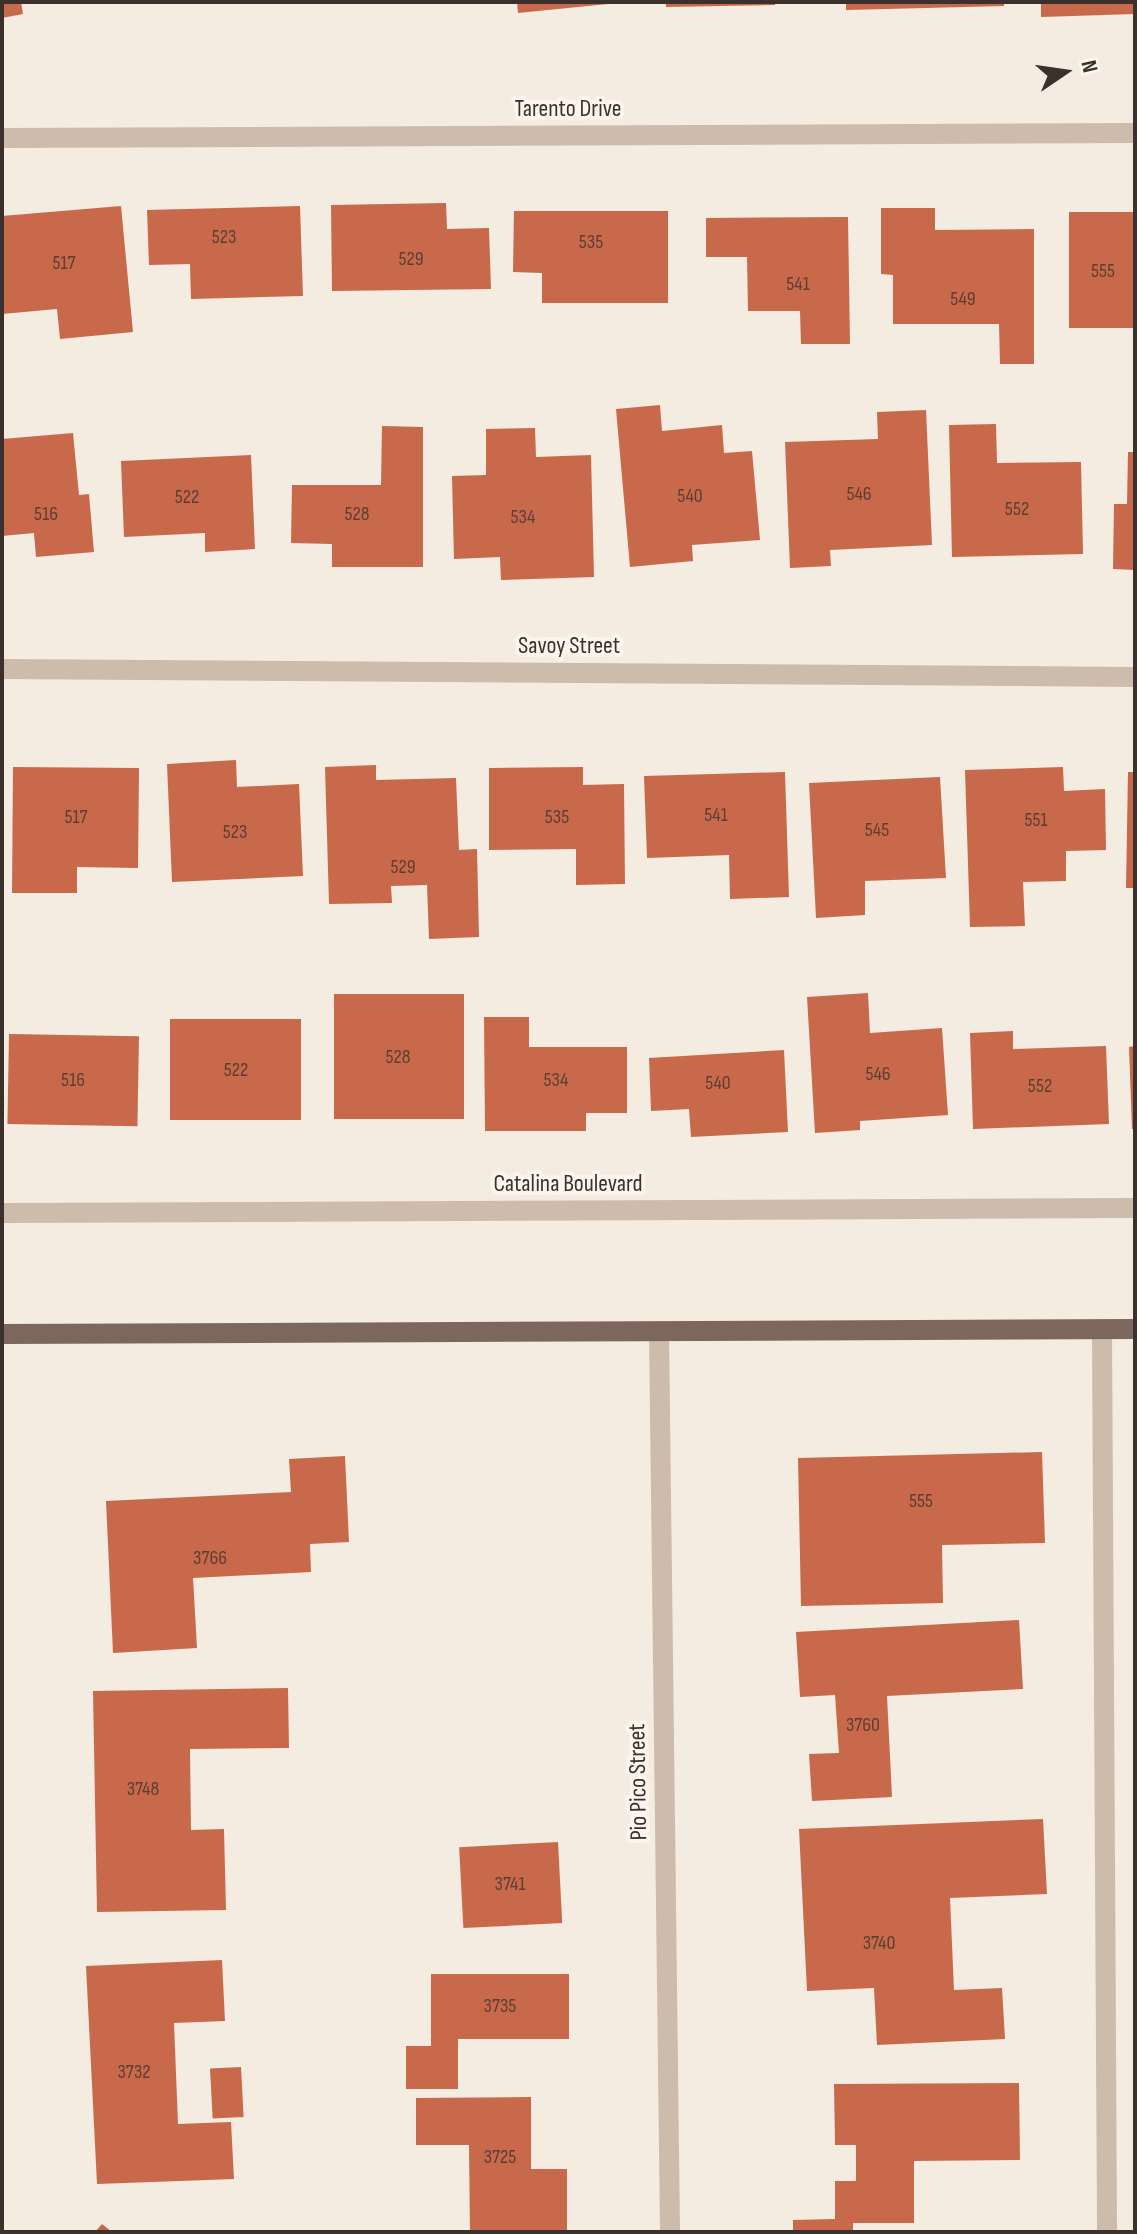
<!DOCTYPE html>
<html>
<head>
<meta charset="utf-8">
<style>
  body { margin:0 }
  #map { position:relative; width:1137px; height:2234px; overflow:hidden; background:#f4ebe1; font-family:"Sofia Sans Condensed",sans-serif }
  div>[style] { position:absolute }
  .building>* { inset:0; background:#c8694b; transform-origin:0 0 }
  .service>* { height:20px; margin:-10px; padding:0 10px; transform-origin:10px; border-radius:10px; background:#cdbbac }
  .minor>* { height:20px; margin:-10px; padding:0 10px; transform-origin:10px; border-radius:10px; background:#cdbbac }
  .primary>* { height:20px; margin:-10px; padding:0 10px; transform-origin:10px; border-radius:10px; background:#7d675c }
  span { translate:-50% -50%; white-space:nowrap; text-align:center; line-height:1.15; -webkit-text-stroke:8px #fbf5ee; paint-order:stroke }
  .number-label { font-size:20px; color:#5e3e33 }
  .number-label span { -webkit-text-stroke-width:0 }
  .street-label { font-size:24px; color:#3b302b }
  .frame { position:absolute; inset:0; border:4px solid #3b302b; pointer-events:none }
  .north { position:absolute; left:1025px; top:32px; width:80px; height:80px; -webkit-text-stroke:6px #fbf5ee; paint-order:stroke; rotate:77deg; font-size:22px; font-weight:700; line-height:32px; text-align:center; color:#3b302b }
  .north::after { content:''; display:block; margin:auto; width:28px; height:36px; background:#3b302b; clip-path:polygon(50% 0,100% 100%,50% 72%,0 100%) }
</style>
</head>
<body>
<div id="map">
  <div class="building">
    <div style="clip-path:polygon(2px 2px,21px 2px,23px 14px,2px 18px)"></div>
    <div style="clip-path:polygon(517px 2px,608px 2px,608px 4px,518px 13px)"></div>
    <div style="clip-path:polygon(666px 2px,775px 2px,775px 5px,666px 7px)"></div>
    <div style="clip-path:polygon(846px 2px,1004px 2px,1004px 6px,846px 10px)"></div>
    <div style="clip-path:polygon(1041px 2px,1135px 2px,1135px 14px,1041px 17px)"></div>
    <div style="clip-path:polygon(446px 203px,447px 229px,489px 228px,491px 289px,332px 291px,331px 205px)"></div>
    <div style="clip-path:polygon(121px 206px,133px 332px,60px 339px,57px 309px,2px 314px,2px 216px)"></div>
    <div style="clip-path:polygon(300px 206px,303px 296px,191px 299px,190px 264px,149px 265px,147px 210px)"></div>
    <div style="clip-path:polygon(881px 208px,935px 208px,935px 230px,1034px 229px,1034px 364px,1000px 364px,999px 324px,893px 324px,893px 275px,881px 274px)"></div>
    <div style="clip-path:polygon(514px 211px,668px 211px,668px 303px,542px 303px,542px 273px,513px 272px)"></div>
    <div style="left:1135px;top:212px;width:116px;height:66px;rotate:90deg"></div>
    <div style="clip-path:polygon(848px 217px,850px 344px,801px 344px,800px 311px,748px 311px,747px 257px,706px 257px,706px 218px)"></div>
    <div style="clip-path:polygon(660px 405px,662px 431px,722px 425px,724px 453px,752px 451px,760px 540px,692px 545px,693px 561px,630px 567px,616px 409px)"></div>
    <div style="clip-path:polygon(926px 410px,932px 545px,830px 550px,831px 566px,790px 568px,785px 442px,878px 439px,877px 412px)"></div>
    <div style="clip-path:polygon(996px 424px,997px 463px,1081px 462px,1083px 554px,952px 557px,949px 425px)"></div>
    <div style="clip-path:polygon(382px 426px,423px 427px,423px 567px,332px 567px,332px 544px,291px 543px,292px 485px,381px 485px)"></div>
    <div style="clip-path:polygon(535px 428px,536px 457px,591px 455px,594px 577px,501px 580px,500px 557px,454px 559px,452px 476px,486px 475px,486px 429px)"></div>
    <div style="clip-path:polygon(73px 433px,79px 495px,89px 494px,94px 552px,36px 557px,34px 533px,2px 536px,2px 439px)"></div>
    <div style="clip-path:polygon(1128px 452px,1135px 452px,1135px 570px,1113px 569px,1114px 504px,1127px 504px)"></div>
    <div style="clip-path:polygon(251px 455px,255px 549px,205px 552px,205px 533px,124px 537px,121px 461px)"></div>
    <div style="clip-path:polygon(236px 760px,237px 787px,299px 784px,303px 876px,172px 882px,167px 764px)"></div>
    <div style="clip-path:polygon(376px 765px,376px 780px,456px 778px,459px 850px,477px 849px,479px 937px,429px 939px,427px 885px,391px 886px,392px 903px,329px 904px,325px 767px)"></div>
    <div style="clip-path:polygon(13px 767px,139px 768px,138px 868px,77px 867px,77px 893px,12px 893px)"></div>
    <div style="clip-path:polygon(583px 767px,583px 785px,624px 784px,625px 884px,576px 885px,576px 849px,489px 850px,489px 768px)"></div>
    <div style="clip-path:polygon(1063px 767px,1064px 791px,1105px 789px,1106px 850px,1066px 851px,1066px 881px,1023px 882px,1025px 926px,970px 927px,965px 770px)"></div>
    <div style="clip-path:polygon(785px 772px,789px 897px,730px 899px,729px 855px,647px 858px,644px 776px)"></div>
    <div style="clip-path:polygon(1128px 772px,1135px 772px,1135px 888px,1126px 888px)"></div>
    <div style="clip-path:polygon(940px 777px,946px 878px,865px 881px,865px 915px,816px 918px,809px 783px)"></div>
    <div style="clip-path:polygon(868px 993px,870px 1033px,942px 1028px,948px 1115px,860px 1121px,860px 1130px,815px 1133px,807px 997px)"></div>
    <div style="left:334px;top:994px;width:130px;height:125px"></div>
    <div style="clip-path:polygon(484px 1017px,529px 1017px,529px 1047px,627px 1047px,627px 1113px,586px 1113px,586px 1131px,485px 1131px)"></div>
    <div style="left:170px;top:1019px;width:131px;height:101px"></div>
    <div style="clip-path:polygon(1013px 1031px,1013px 1049px,1106px 1046px,1109px 1124px,973px 1129px,970px 1033px)"></div>
    <div style="left:9px;top:1034px;width:130px;height:90px;rotate:1deg"></div>
    <div style="clip-path:polygon(1135px 1046px,1135px 1129px,1132px 1129px,1129px 1047px)"></div>
    <div style="clip-path:polygon(784px 1050px,788px 1132px,691px 1137px,689px 1109px,651px 1111px,649px 1058px)"></div>
    <div style="clip-path:polygon(1042px 1452px,1045px 1543px,942px 1545px,943px 1603px,801px 1606px,798px 1458px)"></div>
    <div style="clip-path:polygon(345px 1456px,349px 1542px,310px 1544px,311px 1572px,193px 1578px,197px 1648px,113px 1653px,106px 1501px,291px 1492px,289px 1459px)"></div>
    <div style="clip-path:polygon(1019px 1620px,1023px 1689px,887px 1696px,892px 1797px,812px 1801px,809px 1754px,839px 1753px,835px 1695px,800px 1697px,796px 1632px)"></div>
    <div style="clip-path:polygon(288px 1688px,289px 1748px,190px 1749px,191px 1830px,224px 1829px,226px 1910px,97px 1912px,93px 1691px)"></div>
    <div style="clip-path:polygon(1043px 1819px,1047px 1894px,950px 1898px,954px 1990px,1002px 1988px,1005px 2039px,877px 2045px,874px 1988px,807px 1991px,799px 1829px)"></div>
    <div style="left:558px;top:1842px;width:81px;height:99px;rotate:87deg"></div>
    <div style="clip-path:polygon(222px 1960px,225px 2021px,174px 2023px,178px 2124px,231px 2122px,234px 2179px,97px 2184px,86px 1966px)"></div>
    <div style="clip-path:polygon(431px 1974px,569px 1974px,569px 2039px,458px 2039px,458px 2089px,406px 2089px,406px 2046px,431px 2046px)"></div>
    <div style="left:241px;top:2067px;width:50px;height:31px;rotate:87deg"></div>
    <div style="clip-path:polygon(1019px 2083px,1020px 2160px,914px 2161px,914px 2223px,853px 2223px,853px 2232px,793px 2232px,793px 2220px,835px 2219px,835px 2181px,856px 2181px,856px 2145px,835px 2145px,834px 2084px)"></div>
    <div style="clip-path:polygon(531px 2097px,531px 2169px,567px 2169px,567px 2232px,470px 2232px,469px 2145px,416px 2145px,416px 2098px)"></div>
    <div style="clip-path:polygon(102px 2224px,112px 2232px,95px 2232px)"></div>
  </div>
  <div class="service">
    <div style="left:1102px;top:1329px;width:903px;rotate:89.68deg"></div>
  </div>
  <div class="minor">
    <div style="left:2px;top:138px;width:1133px;rotate:-0.25deg"></div>
    <div style="left:2px;top:669px;width:1133px;rotate:0.4deg"></div>
    <div style="left:2px;top:1213px;width:1133px;rotate:-0.25deg"></div>
    <div style="left:659px;top:1331px;width:901px;rotate:89.3deg"></div>
  </div>
  <div class="primary">
    <div style="left:2px;top:1334px;width:1133px;rotate:-0.25deg"></div>
  </div>
  <div class="number-label">
    <span style="left:224px;top:237px">523</span>
    <span style="left:591px;top:242px">535</span>
    <span style="left:411px;top:259px">529</span>
    <span style="left:64px;top:263px">517</span>
    <span style="left:1103px;top:271px">555</span>
    <span style="left:798px;top:284px">541</span>
    <span style="left:963px;top:299px">549</span>
    <span style="left:859px;top:494px">546</span>
    <span style="left:690px;top:496px">540</span>
    <span style="left:187px;top:497px">522</span>
    <span style="left:1017px;top:509px">552</span>
    <span style="left:46px;top:514px">516</span>
    <span style="left:357px;top:514px">528</span>
    <span style="left:523px;top:517px">534</span>
    <span style="left:716px;top:815px">541</span>
    <span style="left:76px;top:817px">517</span>
    <span style="left:557px;top:817px">535</span>
    <span style="left:1036px;top:820px">551</span>
    <span style="left:877px;top:830px">545</span>
    <span style="left:235px;top:832px">523</span>
    <span style="left:403px;top:867px">529</span>
    <span style="left:398px;top:1057px">528</span>
    <span style="left:236px;top:1070px">522</span>
    <span style="left:878px;top:1074px">546</span>
    <span style="left:73px;top:1080px">516</span>
    <span style="left:556px;top:1080px">534</span>
    <span style="left:718px;top:1083px">540</span>
    <span style="left:1040px;top:1086px">552</span>
    <span style="left:921px;top:1501px">555</span>
    <span style="left:210px;top:1558px">3766</span>
    <span style="left:863px;top:1725px">3760</span>
    <span style="left:143px;top:1789px">3748</span>
    <span style="left:510px;top:1884px">3741</span>
    <span style="left:879px;top:1943px">3740</span>
    <span style="left:500px;top:2006px">3735</span>
    <span style="left:134px;top:2072px">3732</span>
    <span style="left:500px;top:2157px">3725</span>
  </div>
  <div class="street-label">
    <span style="left:568px;top:109px">Tarento Drive</span>
    <span style="left:569px;top:646px">Savoy Street</span>
    <span style="left:568px;top:1184px">Catalina Boulevard</span>
    <span style="left:638px;top:1782px;rotate:-91deg">Pio Pico Street</span>
  </div>
  <div class="frame"></div>
  <div class="north">N</div>
</div>
</body>
</html>
